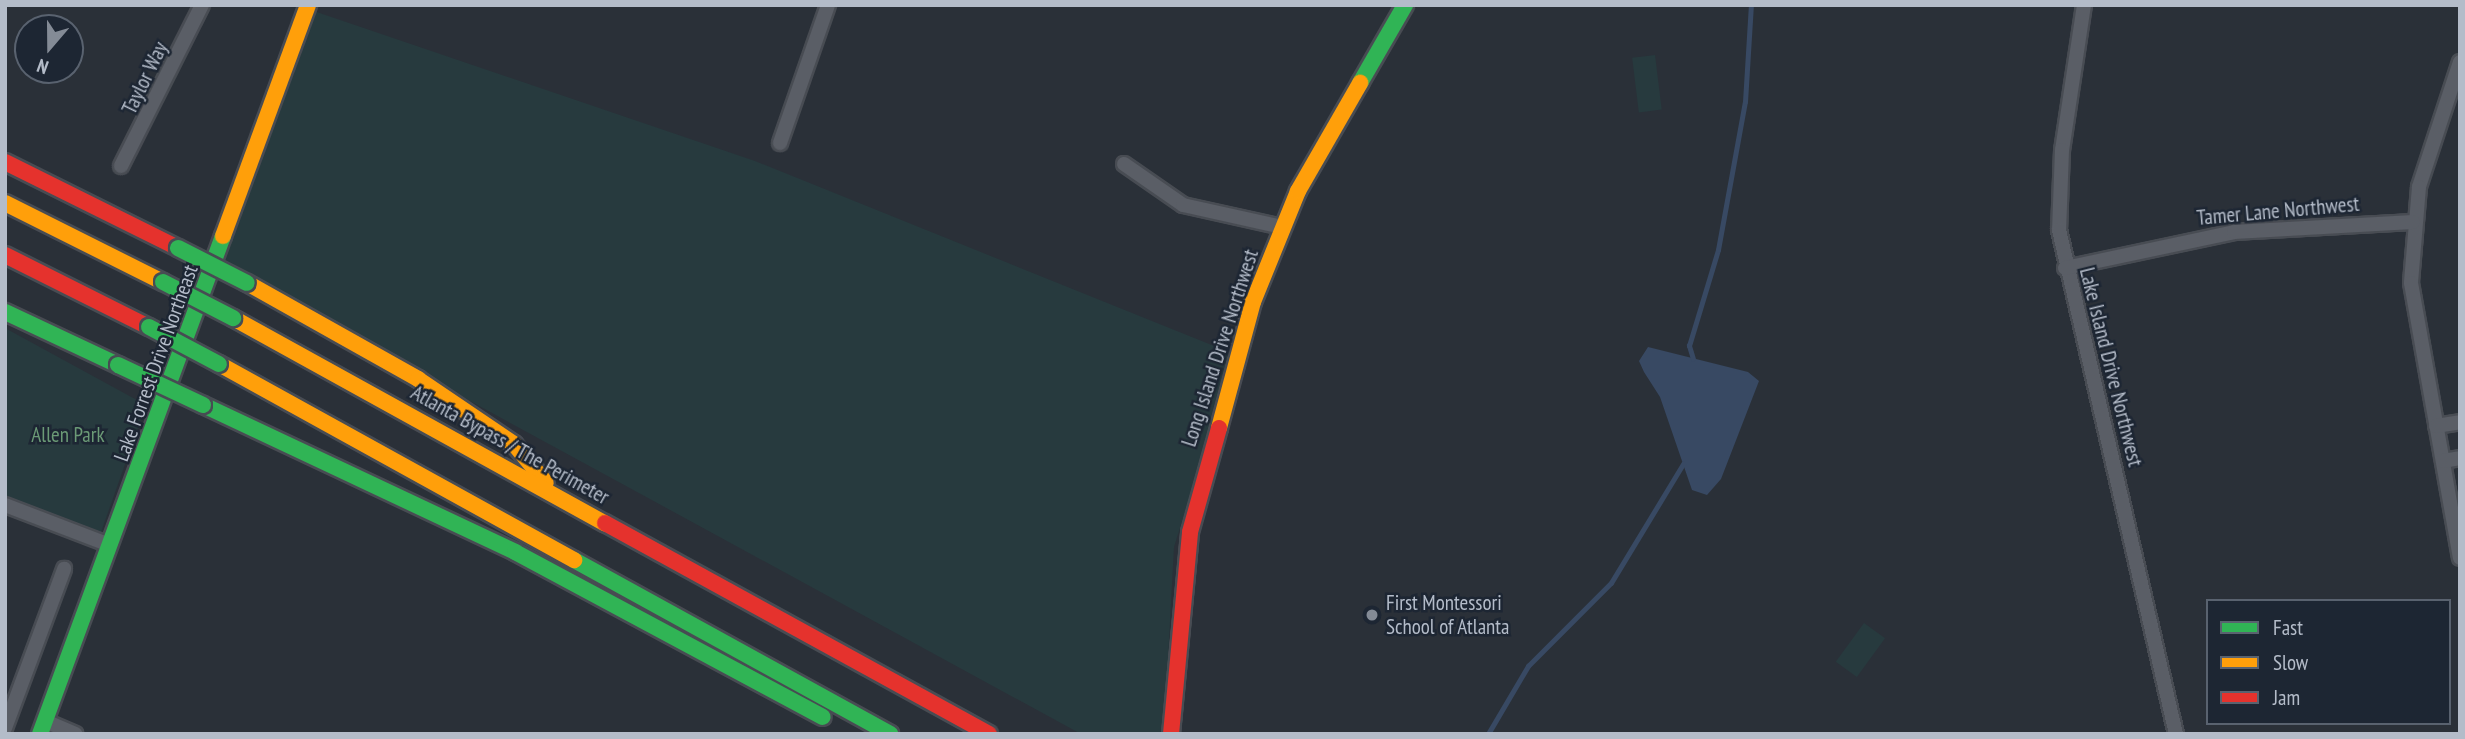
<!DOCTYPE html>
<html>
<head>
<meta charset="utf-8">
<style>
  body { margin:0 }
  #map { position:relative; width:2465px; height:739px; overflow:hidden; background:#2a3038; font-family:"PT Sans Narrow",sans-serif }
  div>[style] { position:absolute }
  .green>* { inset:0; background:#273a3e; transform-origin:0 0 }
  .water>* { inset:0; background:#384963 }
  .stream>* { height:4.5px; margin:-2.25px; padding:0 2.25px; transform-origin:2.25px; border-radius:2.25px; background:#384963 }
  .roads { filter:drop-shadow(2px 0 #484c53) drop-shadow(-2px 0 #484c53) drop-shadow(0 2px #484c53) drop-shadow(0 -2px #484c53) }
  .street>* { height:14px; margin:-7px; padding:0 7px; transform-origin:7px; border-radius:7px; background:#5a5e66 }
  .fast>* { height:16px; margin:-8px; padding:0 8px; transform-origin:8px; border-radius:8px; background:#30b455 }
  .slow>* { height:16px; margin:-8px; padding:0 8px; transform-origin:8px; border-radius:8px; background:#ff9f0a }
  .jam>* { height:16px; margin:-8px; padding:0 8px; transform-origin:8px; border-radius:8px; background:#e5322d }
  .bridges { filter:drop-shadow(2px 0 #474c53) drop-shadow(-2px 0 #474c53) drop-shadow(0 2px #474c53) drop-shadow(0 -2px #474c53) }
  .fast-bridge>* { height:16px; margin:-8px; padding:0 8px; transform-origin:8px; border-radius:8px; background:#30b455 }
  .dots>* { width:19px; height:19px; translate:-50% -50%; box-sizing:border-box; border:4px solid #1d2633; border-radius:50% }
  span { translate:-50% -50%; white-space:nowrap; text-align:center; line-height:1.15; -webkit-text-stroke:5px #1d2633; paint-order:stroke }
  .street-label { font-size:21px; color:#b4bcc9 }
  .park-label { font-size:21px; color:#6b9a76 }
  .poi-label { font-size:21px; color:#b4bcc9 }
  .left { translate:0 -50%; text-align:left }
  .frame { position:absolute; inset:0; border:7px solid #b4bcc9; pointer-events:none }
  .legend { position:absolute; left:2206px; top:599px; width:245px; height:126px; box-sizing:border-box; background:#1d2633; border:2px solid #59626f; margin:0; padding:9px 12px; list-style:none; font-size:21px; color:#b4bcc9 }
  .legend li { display:flex; align-items:center; gap:14px; height:35px }
  .legend b { width:35px; border:2px solid #59626f }
  .north { position:absolute; left:14px; top:14px; width:70px; height:70px; box-sizing:border-box; background:#1d2633; border:2px solid #59626f; border-radius:50%; rotate:200deg; font-size:19px; font-weight:700; line-height:28px; text-align:center; color:#b4bcc9 }
  .north::after { content:''; display:block; margin:auto; width:24px; height:32px; background:#848b96; clip-path:polygon(50% 0,100% 100%,50% 72%,0 100%) }
</style>
</head>
<body>
<div id="map">
  <div class="green">
    <div style="clip-path:polygon(299px 6px,755px 161px,1234px 354px,1174px 547px,1164px 734px,1081px 734px,217px 263px)"></div>
    <div style="left:1655px;top:55px;width:55px;height:23px;rotate:83deg"></div>
    <div style="clip-path:polygon(5px 328px,146px 405px,100px 535px,5px 499px)"></div>
    <div style="left:1864px;top:623px;width:26px;height:48px;rotate:36deg"></div>
  </div>
  <div class="water">
    <div style="clip-path:polygon(1648px 347px,1748px 372px,1759px 381px,1721px 479px,1707px 495px,1692px 490px,1660px 397px,1644px 372px,1639px 361px)"></div>
  </div>
  <div class="stream">
    <div style="left:1693px;top:359px;width:14px;rotate:-107deg"></div>
    <div style="left:1689px;top:346px;width:100px;rotate:-73.2deg"></div>
    <div style="left:1718px;top:250px;width:150px;rotate:-79.7deg"></div>
    <div style="left:1745px;top:102px;width:97px;rotate:-86.5deg"></div>
    <div style="left:1488px;top:734px;width:79px;rotate:-59.5deg"></div>
    <div style="left:1528px;top:666px;width:117px;rotate:-45deg"></div>
    <div style="left:1611px;top:583px;width:139px;rotate:-58.8deg"></div>
  </div>
  <div class="roads">
    <div class="street">
      <div style="left:2084px;top:5px;width:147px;rotate:98.6deg"></div>
      <div style="left:2062px;top:150px;width:80px;rotate:92.1deg"></div>
      <div style="left:2059px;top:230px;width:517px;rotate:76.93deg"></div>
      <div style="left:2460px;top:62px;width:132px;rotate:108.2deg"></div>
      <div style="left:2419px;top:187px;width:96px;rotate:94.8deg"></div>
      <div style="left:2411px;top:283px;width:279px;rotate:79.9deg"></div>
      <div style="left:780px;top:143px;width:146px;rotate:-70.8deg"></div>
      <div style="left:1124px;top:164px;width:72px;rotate:34.8deg"></div>
      <div style="left:1183px;top:205px;width:101px;rotate:12.5deg"></div>
      <div style="left:121px;top:166px;width:180px;rotate:-63.3deg"></div>
      <div style="left:2065px;top:268px;width:173px;rotate:-12deg"></div>
      <div style="left:2234px;top:232px;width:179px;rotate:-3.2deg"></div>
      <div style="left:2436px;top:426px;width:24px;rotate:-9deg"></div>
      <div style="left:2443px;top:461px;width:17px;rotate:-10deg"></div>
      <div style="left:5px;top:505px;width:112px;rotate:20.9deg"></div>
      <div style="left:45px;top:721px;width:33px;rotate:23deg"></div>
      <div style="left:5px;top:728px;width:170px;rotate:-69.6deg"></div>
    </div>
    <div class="fast">
      <div style="left:1360px;top:83px;width:90px;rotate:-60deg"></div>
      <div style="left:5px;top:312px;width:125px;rotate:25.1deg"></div>
      <div style="left:203px;top:405px;width:345px;rotate:25.2deg"></div>
      <div style="left:515px;top:552px;width:349px;rotate:28.2deg"></div>
      <div style="left:574px;top:560px;width:361px;rotate:28.8deg"></div>
      <div style="left:40px;top:734px;width:531px;rotate:-69.82deg"></div>
    </div>
    <div class="slow">
      <div style="left:5px;top:203px;width:177px;rotate:26.6deg"></div>
      <div style="left:223px;top:236px;width:246px;rotate:-69.8deg"></div>
      <div style="left:247px;top:283px;width:196px;rotate:29.3deg"></div>
      <div style="left:418px;top:379px;width:116px;rotate:34.1deg"></div>
      <div style="left:514px;top:444px;width:50px;rotate:50.6deg"></div>
      <div style="left:233px;top:318px;width:425px;rotate:28.9deg"></div>
      <div style="left:219px;top:364px;width:406px;rotate:28.9deg"></div>
      <div style="left:1219px;top:428px;width:131px;rotate:-74.9deg"></div>
      <div style="left:1253px;top:302px;width:120px;rotate:-67.9deg"></div>
      <div style="left:1298px;top:191px;width:125px;rotate:-60.1deg"></div>
    </div>
    <div class="jam">
      <div style="left:5px;top:162px;width:193px;rotate:26.4deg"></div>
      <div style="left:5px;top:255px;width:161px;rotate:26.6deg"></div>
      <div style="left:605px;top:523px;width:438px;rotate:28.8deg"></div>
      <div style="left:1171px;top:734px;width:203px;rotate:-84.6deg"></div>
      <div style="left:1190px;top:532px;width:108px;rotate:-74.4deg"></div>
    </div>
  </div>
  <div class="bridges">
    <div class="fast-bridge">
      <div style="left:178px;top:248px;width:77px;rotate:26.9deg"></div>
      <div style="left:163px;top:282px;width:79px;rotate:27.2deg"></div>
      <div style="left:149px;top:327px;width:79px;rotate:27.9deg"></div>
      <div style="left:118px;top:365px;width:94px;rotate:25.2deg"></div>
    </div>
  </div>
  <div class="dots">
    <div style="left:1372px;top:615px;background:#848b96"></div>
  </div>
  <div class="street-label">
    <span style="left:145px;top:78px;rotate:-64deg">Taylor Way</span>
    <span style="left:2278px;top:211px;rotate:-5deg">Tamer Lane Northwest</span>
    <span style="left:1220px;top:348px;rotate:-72deg">Long Island Drive Northwest</span>
    <span style="left:156px;top:363px;rotate:-70deg">Lake Forrest Drive Northeast</span>
    <span style="left:2111px;top:367px;rotate:76deg">Lake Island Drive Northwest</span>
    <span style="left:510px;top:445px;rotate:29deg">Atlanta Bypass / The Perimeter</span>
  </div>
  <div class="park-label">
    <span style="left:68px;top:435px">Allen Park</span>
  </div>
  <div class="poi-label">
    <span class="left" style="left:1386px;top:615px">First Montessori<br>School of Atlanta</span>
  </div>
  <div class="frame"></div>
  <ul class="legend">
  <li><b style="height:9px;background:#30b455"></b>Fast</li>
  <li><b style="height:9px;background:#ff9f0a"></b>Slow</li>
  <li><b style="height:9px;background:#e5322d"></b>Jam</li>
  </ul>
  <div class="north">N</div>
</div>
</body>
</html>
